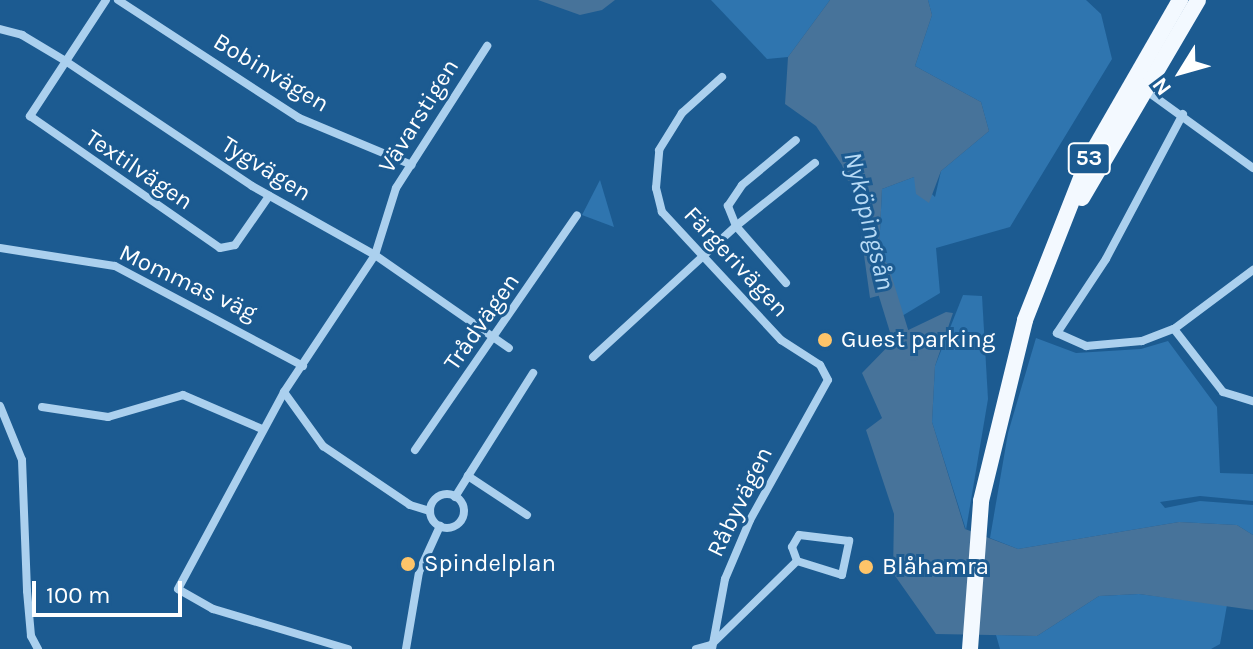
<!DOCTYPE html>
<html>
<head>
<meta charset="utf-8">
<style>
  body { margin:0 }
  #map { position:relative; width:1253px; height:649px; overflow:hidden; background:#1c5b91; font-family:Karla,sans-serif }
  div>[style] { position:absolute }
  .green>* { inset:0; background:#2f75af }
  .water>* { inset:0; background:#47739a }
  .river>* { height:18px; margin:-9px; padding:0 9px; transform-origin:9px; border-radius:9px; background:#47739a }
  .minor>* { height:8px; margin:-4px; padding:0 4px; transform-origin:4px; border-radius:4px; background:#abd0ee }
  .minor>.ring { margin:-4px; padding:0; box-sizing:content-box; background:none; border:8px solid #abd0ee; border-radius:50% }
  .primary>* { height:16px; margin:-8px; padding:0 8px; transform-origin:8px; border-radius:8px; background:#f3f9ff }
  .dots>* { width:22px; height:22px; translate:-50% -50%; box-sizing:border-box; border:4px solid #1c5b91; border-radius:50% }
  span { translate:-50% -50%; white-space:nowrap; text-align:center; line-height:1.15; -webkit-text-stroke:6px #1c5b91; paint-order:stroke }
  .shield-label span { padding:2px 6px; background:#1c5b91; border:2px solid; border-radius:6px; -webkit-text-stroke-width:0 }
  .shield-label { font-size:22px; color:#fff; font-weight:700 }
  .street-label { font-size:24px; color:#fff }
  .poi-label { font-size:24px; color:#fff }
  .left { translate:0 -50%; text-align:left }
  .water-label { font-size:26px; color:#b7daf5; font-style:italic }
  .north { position:absolute; left:1141px; top:32px; width:80px; height:80px; -webkit-text-stroke:6px #1c5b91; paint-order:stroke; rotate:233deg; font-size:22px; font-weight:700; line-height:32px; text-align:center; color:#fff }
  .north::after { content:''; display:block; margin:auto; width:28px; height:36px; background:#fff; clip-path:polygon(50% 0,100% 100%,50% 72%,0 100%) }
  .scale { position:absolute; left:32px; top:581px; width:150px; height:36px; box-sizing:border-box; border:4px solid #fff; border-top:0; padding-left:10px; font-size:24px; line-height:28px; white-space:nowrap; color:#fff; -webkit-text-stroke:6px #1c5b91; paint-order:stroke }
</style>
</head>
<body>
<div id="map">
  <div class="green">
    <div style="clip-path:polygon(711px 0,830px 0,788px 57px,767px 59px)"></div>
    <div style="clip-path:polygon(928px 0,1086px 0,1101px 14px,1112px 59px,1010px 227px,936px 248px,940px 293px,902px 316px,889px 293px,879px 252px,882px 189px,914px 177px,935px 197px,941px 171px,989px 131px,981px 102px,915px 66px,932px 15px)"></div>
    <div style="clip-path:polygon(600px 180px,614px 227px,582px 215px)"></div>
    <div style="clip-path:polygon(963px 295px,982px 296px,988px 399px,966px 530px,932px 422px,935px 366px)"></div>
    <div style="clip-path:polygon(1036px 338px,1076px 353px,1141px 349px,1168px 341px,1217px 407px,1220px 473px,1253px 474px,1253px 501px,1200px 496px,1160px 502px,1165px 508px,1200px 501px,1253px 505px,1253px 535px,1237px 525px,1179px 522px,1018px 549px,990px 538px,1008px 433px)"></div>
    <div style="clip-path:polygon(1139px 594px,1227px 605px,1220px 644px,1211px 649px,1000px 649px,996px 635px,1037px 636px,1099px 596px)"></div>
  </div>
  <div class="water">
    <div style="clip-path:polygon(538px 0,615px 0,602px 10px,580px 15px)"></div>
    <div style="clip-path:polygon(830px 0,928px 0,932px 15px,915px 66px,981px 102px,989px 131px,941px 171px,929px 203px,916px 194px,914px 177px,882px 189px,879px 252px,889px 293px,870px 298px,857px 205px,842px 165px,816px 126px,785px 104px,788px 57px)"></div>
    <div style="clip-path:polygon(946px 312px,953px 313px,935px 366px,932px 422px,965px 529px,1018px 549px,1179px 522px,1237px 525px,1253px 535px,1253px 610px,1139px 594px,1099px 596px,1037px 636px,936px 634px,893px 573px,894px 514px,866px 430px,882px 418px,862px 373px,900px 334px)"></div>
  </div>
  <div class="river">
    <div style="left:880px;top:269px;width:68px;rotate:72.9deg"></div>
    <div style="left:900px;top:334px;width:22px;rotate:54deg"></div>
  </div>
  <div class="minor">
    <div style="left:106px;top:0;width:139px;rotate:123.2deg"></div>
    <div style="left:30px;top:116px;width:231px;rotate:34.8deg"></div>
    <div style="left:220px;top:248px;width:15px;rotate:-11deg"></div>
    <div style="left:235px;top:245px;width:60px;rotate:-55.2deg"></div>
    <div style="left:118px;top:0;width:216px;rotate:33.1deg"></div>
    <div style="left:299px;top:118px;width:122px;rotate:22.6deg"></div>
    <div style="left:0;top:29px;width:23px;rotate:15deg"></div>
    <div style="left:22px;top:35px;width:49px;rotate:30.8deg"></div>
    <div style="left:64px;top:60px;width:226px;rotate:33.8deg"></div>
    <div style="left:252px;top:186px;width:141px;rotate:29.3deg"></div>
    <div style="left:375px;top:255px;width:163px;rotate:34.8deg"></div>
    <div style="left:1144px;top:89px;width:135px;rotate:35.9deg"></div>
    <div style="left:1183px;top:114px;width:164px;rotate:118deg"></div>
    <div style="left:1106px;top:259px;width:89px;rotate:123.5deg"></div>
    <div style="left:1057px;top:333px;width:32px;rotate:24deg"></div>
    <div style="left:1086px;top:346px;width:56px;rotate:-5.1deg"></div>
    <div style="left:1142px;top:341px;width:34px;rotate:-21deg"></div>
    <div style="left:1174px;top:329px;width:99px;rotate:-36.8deg"></div>
    <div style="left:0;top:248px;width:116px;rotate:8.9deg"></div>
    <div style="left:115px;top:266px;width:213px;rotate:28deg"></div>
    <div style="left:786px;top:283px;width:76px;rotate:-131.3deg"></div>
    <div style="left:736px;top:226px;width:22px;rotate:-112deg"></div>
    <div style="left:728px;top:206px;width:25px;rotate:-56deg"></div>
    <div style="left:742px;top:185px;width:70px;rotate:-39.8deg"></div>
    <div style="left:1174px;top:329px;width:80px;rotate:52.1deg"></div>
    <div style="left:1223px;top:392px;width:31px;rotate:17deg"></div>
    <div style="left:593px;top:357px;width:194px;rotate:-42.5deg"></div>
    <div style="left:736px;top:226px;width:101px;rotate:-38.6deg"></div>
    <div style="left:284px;top:392px;width:67px;rotate:54.2deg"></div>
    <div style="left:323px;top:446px;width:105px;rotate:34.1deg"></div>
    <div style="left:410px;top:505px;width:21px;rotate:17deg"></div>
    <div style="left:0;top:406px;width:58px;rotate:67.8deg"></div>
    <div style="left:22px;top:460px;width:131px;rotate:87.8deg"></div>
    <div style="left:27px;top:591px;width:45px;rotate:84.9deg"></div>
    <div style="left:31px;top:636px;width:15px;rotate:62deg"></div>
    <div style="left:42px;top:407px;width:67px;rotate:8.6deg"></div>
    <div style="left:108px;top:417px;width:78px;rotate:-16.3deg"></div>
    <div style="left:183px;top:395px;width:86px;rotate:23.3deg"></div>
    <div style="left:415px;top:450px;width:285px;rotate:-55.4deg"></div>
    <div class="ring" style="left:430px;top:494px;width:26px;height:26px"></div>
    <div style="left:455px;top:497px;width:25px;rotate:-58deg"></div>
    <div style="left:527px;top:515px;width:71px;rotate:-146.5deg"></div>
    <div style="left:468px;top:476px;width:122px;rotate:-57.7deg"></div>
    <div style="left:348px;top:649px;width:141px;rotate:-163.5deg"></div>
    <div style="left:213px;top:609px;width:40px;rotate:-150.3deg"></div>
    <div style="left:178px;top:589px;width:224px;rotate:-61.7deg"></div>
    <div style="left:284px;top:392px;width:164px;rotate:-56.4deg"></div>
    <div style="left:375px;top:255px;width:70px;rotate:-72.6deg"></div>
    <div style="left:396px;top:188px;width:169px;rotate:-57.3deg"></div>
    <div style="left:406px;top:649px;width:78px;rotate:-80.4deg"></div>
    <div style="left:419px;top:572px;width:51px;rotate:-65.5deg"></div>
    <div style="left:696px;top:649px;width:16px;rotate:-15deg"></div>
    <div style="left:711px;top:645px;width:120px;rotate:-44.3deg"></div>
    <div style="left:797px;top:561px;width:47px;rotate:17.3deg"></div>
    <div style="left:842px;top:575px;width:35px;rotate:-78deg"></div>
    <div style="left:849px;top:541px;width:50px;rotate:-173.2deg"></div>
    <div style="left:799px;top:535px;width:14px;rotate:120deg"></div>
    <div style="left:792px;top:547px;width:15px;rotate:70deg"></div>
    <div style="left:712px;top:649px;width:71px;rotate:-79.5deg"></div>
    <div style="left:725px;top:579px;width:64px;rotate:-67deg"></div>
    <div style="left:750px;top:520px;width:160px;rotate:-60.9deg"></div>
    <div style="left:828px;top:380px;width:17px;rotate:-118deg"></div>
    <div style="left:820px;top:365px;width:46px;rotate:-147.3deg"></div>
    <div style="left:781px;top:340px;width:175px;rotate:-132.9deg"></div>
    <div style="left:662px;top:212px;width:25px;rotate:-104deg"></div>
    <div style="left:656px;top:188px;width:38px;rotate:-85deg"></div>
    <div style="left:659px;top:150px;width:44px;rotate:-58.1deg"></div>
    <div style="left:682px;top:113px;width:54px;rotate:-42deg"></div>
  </div>
  <div class="primary">
    <div style="left:1082px;top:198px;width:229px;rotate:-59.6deg"></div>
    <div style="left:970px;top:649px;width:148px;rotate:-85.7deg"></div>
    <div style="left:981px;top:501px;width:186px;rotate:-76.3deg"></div>
    <div style="left:1025px;top:320px;width:172px;rotate:-68.5deg"></div>
    <div style="left:1088px;top:160px;width:185px;rotate:-60.1deg"></div>
  </div>
  <div class="dots">
    <div style="left:825px;top:340px;background:#fec469"></div>
    <div style="left:408px;top:564px;background:#fec469"></div>
    <div style="left:866px;top:567px;background:#fec469"></div>
  </div>
  <div class="shield-label">
    <span style="left:1089px;top:159px">53</span>
  </div>
  <div class="street-label">
    <span style="left:271px;top:73px;rotate:31deg">Bobinvägen</span>
    <span style="left:419px;top:116px;rotate:-58deg">Vävarstigen</span>
    <span style="left:266px;top:169px;rotate:32deg">Tygvägen</span>
    <span style="left:139px;top:170px;rotate:34deg">Textilvägen</span>
    <span style="left:736px;top:262px;rotate:47deg">Färgerivägen</span>
    <span style="left:188px;top:283px;rotate:25deg">Mommas väg</span>
    <span style="left:482px;top:322px;rotate:-55deg">Trådvägen</span>
    <span style="left:740px;top:502px;rotate:-64deg">Råbyvägen</span>
  </div>
  <div class="poi-label">
    <span class="left" style="left:841px;top:340px">Guest parking</span>
    <span class="left" style="left:424px;top:564px">Spindelplan</span>
    <span class="left" style="left:882px;top:567px">Blåhamra</span>
  </div>
  <div class="water-label">
    <span style="left:869px;top:221px;rotate:76deg">Nyköpingsån</span>
  </div>
  <div class="north">N</div>
  <div class="scale">100 m</div>
</div>
</body>
</html>
